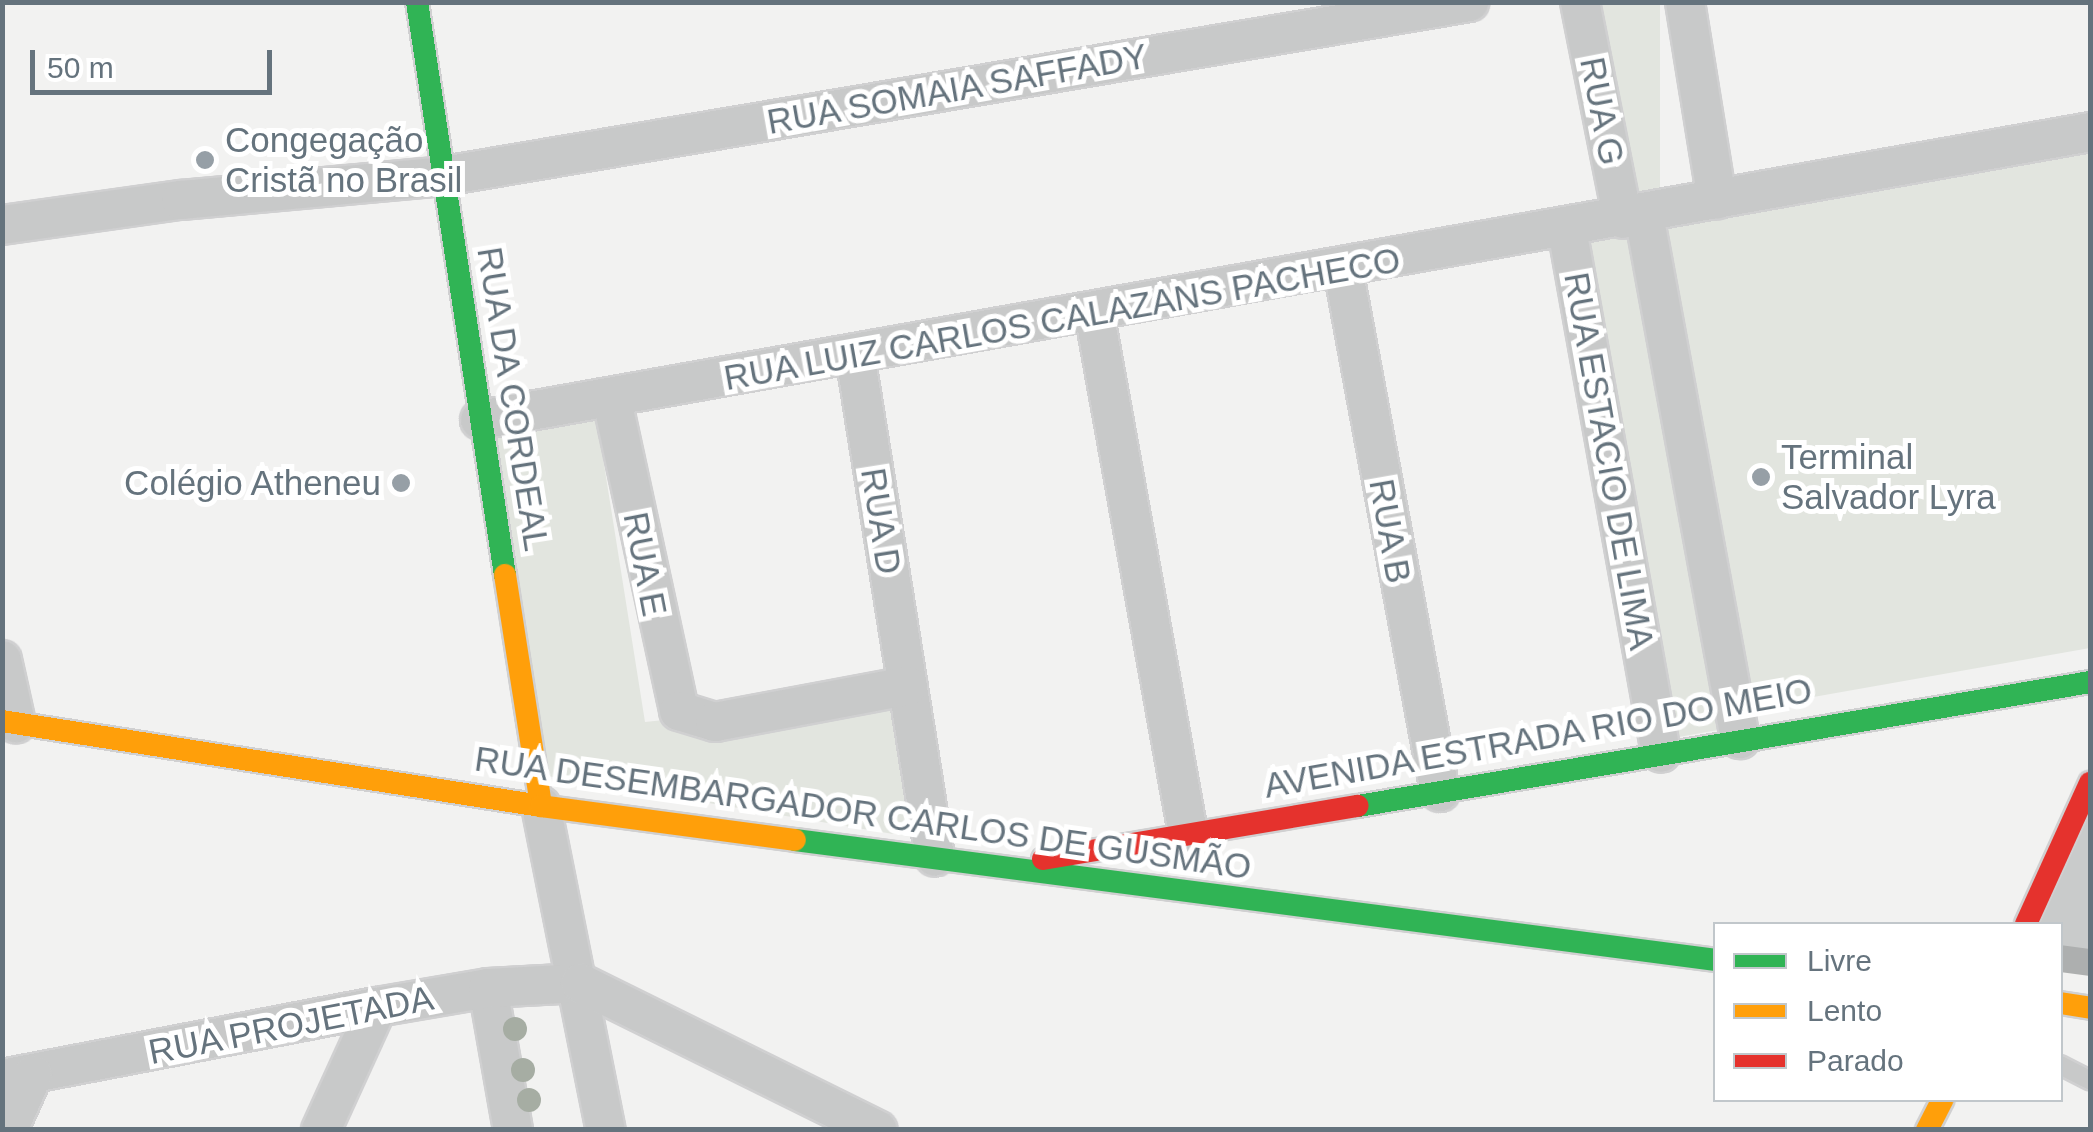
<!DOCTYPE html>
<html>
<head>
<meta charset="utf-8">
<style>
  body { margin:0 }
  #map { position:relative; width:2093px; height:1132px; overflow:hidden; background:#f2f2f1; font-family:Arial,sans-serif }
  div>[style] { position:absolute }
  .green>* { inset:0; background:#e2e5df; transform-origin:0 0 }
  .roads { filter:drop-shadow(2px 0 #d0d0d1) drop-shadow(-2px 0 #d0d0d1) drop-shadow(0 2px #d0d0d1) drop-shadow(0 -2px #d0d0d1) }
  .lane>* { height:18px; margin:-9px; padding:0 9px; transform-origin:9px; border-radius:9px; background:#c8c9c9 }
  .street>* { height:38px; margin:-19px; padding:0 19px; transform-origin:19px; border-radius:19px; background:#c8c9c9 }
  .fast>* { height:22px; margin:-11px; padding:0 11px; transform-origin:11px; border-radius:11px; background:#30b455 }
  .slow>* { height:22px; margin:-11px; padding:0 11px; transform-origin:11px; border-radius:11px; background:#ff9f0a }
  .jam>* { height:22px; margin:-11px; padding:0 11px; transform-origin:11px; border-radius:11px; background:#e5322d }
  .trees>* { width:24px; height:24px; margin:-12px; border-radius:50%; background:#a6ada3 }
  .wall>* { inset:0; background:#adafaf }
  .building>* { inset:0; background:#c9cbcb }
  .dots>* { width:28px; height:28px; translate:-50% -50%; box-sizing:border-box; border:5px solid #fff; border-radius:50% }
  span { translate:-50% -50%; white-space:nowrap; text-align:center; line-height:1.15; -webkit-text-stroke:10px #fff; paint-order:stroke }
  .street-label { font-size:35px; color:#65737d }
  .poi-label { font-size:35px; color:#65737d }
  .left { translate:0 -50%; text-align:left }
  .right { translate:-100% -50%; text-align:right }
  .frame { position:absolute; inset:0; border:5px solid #65737d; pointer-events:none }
  .legend { position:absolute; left:1713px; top:922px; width:350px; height:180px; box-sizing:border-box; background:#fff; border:2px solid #c1c7cb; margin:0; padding:12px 18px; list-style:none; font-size:30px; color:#65737d }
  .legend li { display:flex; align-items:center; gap:20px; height:50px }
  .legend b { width:50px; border:2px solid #c1c7cb }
  .scale { position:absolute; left:30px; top:50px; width:242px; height:45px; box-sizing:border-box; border:5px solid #65737d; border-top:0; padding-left:12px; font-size:30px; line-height:35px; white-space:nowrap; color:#65737d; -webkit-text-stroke:8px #fff; paint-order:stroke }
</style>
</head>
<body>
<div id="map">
  <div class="green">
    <div style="left:1597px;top:3px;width:63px;height:197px"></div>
    <div style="clip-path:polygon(2090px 145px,2090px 648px,1740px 710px,1656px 215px)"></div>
    <div style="left:1628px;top:227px;width:511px;height:47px;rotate:80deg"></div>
    <div style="clip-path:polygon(596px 414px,645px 722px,777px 708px,902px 702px,917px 838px,547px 776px,487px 432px)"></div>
  </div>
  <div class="roads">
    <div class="lane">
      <div style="left:2060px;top:1065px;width:34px;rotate:27deg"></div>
    </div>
    <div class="street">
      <div style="left:1580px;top:2px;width:221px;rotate:78.8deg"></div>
      <div style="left:1685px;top:2px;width:200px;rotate:80.8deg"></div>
      <div style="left:1644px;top:215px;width:533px;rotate:79.62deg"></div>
      <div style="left:2px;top:225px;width:181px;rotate:-8deg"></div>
      <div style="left:181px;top:200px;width:264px;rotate:-5.2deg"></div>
      <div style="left:444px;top:176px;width:1040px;rotate:-9.63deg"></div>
      <div style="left:1567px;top:229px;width:532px;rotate:79.83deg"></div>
      <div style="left:1343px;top:269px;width:532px;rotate:79.49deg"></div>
      <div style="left:1094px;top:312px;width:529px;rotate:79.77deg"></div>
      <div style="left:855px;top:355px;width:508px;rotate:80.95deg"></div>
      <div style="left:612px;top:400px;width:318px;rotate:77.8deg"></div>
      <div style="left:679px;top:711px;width:38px;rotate:17deg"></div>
      <div style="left:715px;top:722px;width:196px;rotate:-10.6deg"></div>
      <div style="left:480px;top:420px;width:1636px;rotate:-10.14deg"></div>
      <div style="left:2px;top:660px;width:65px;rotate:77.5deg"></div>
      <div style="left:541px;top:806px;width:330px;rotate:78.7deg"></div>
      <div style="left:488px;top:988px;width:144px;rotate:80deg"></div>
      <div style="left:2px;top:1079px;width:382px;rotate:-10.9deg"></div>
      <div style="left:377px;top:1007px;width:113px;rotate:-9.7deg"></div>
      <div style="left:488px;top:988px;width:92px;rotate:-3.1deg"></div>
      <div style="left:580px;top:983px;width:332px;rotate:26.3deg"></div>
      <div style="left:8px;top:1130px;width:61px;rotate:-65.9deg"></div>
      <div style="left:321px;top:1130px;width:135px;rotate:-65.5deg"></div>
    </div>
    <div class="fast">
      <div style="left:417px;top:2px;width:580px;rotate:81.27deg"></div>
      <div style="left:1358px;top:806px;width:742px;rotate:-9.61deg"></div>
      <div style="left:795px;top:840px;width:929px;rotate:7.42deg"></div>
    </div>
    <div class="slow">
      <div style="left:505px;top:575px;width:234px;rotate:81.1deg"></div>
      <div style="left:2px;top:721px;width:546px;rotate:8.96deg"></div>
      <div style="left:541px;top:806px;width:256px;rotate:7.6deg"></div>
      <div style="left:2060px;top:1003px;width:30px;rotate:9deg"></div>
      <div style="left:1927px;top:1130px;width:34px;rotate:-63deg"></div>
    </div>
    <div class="jam">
      <div style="left:1043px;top:859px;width:319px;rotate:-9.6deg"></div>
      <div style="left:2026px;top:924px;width:155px;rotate:-65.6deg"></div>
    </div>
  </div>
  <div class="trees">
    <div style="left:515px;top:1029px"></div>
    <div style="left:523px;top:1070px"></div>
    <div style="left:529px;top:1100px"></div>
  </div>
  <div class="wall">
    <div style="clip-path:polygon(2090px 814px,2090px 976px,2060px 972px,2060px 924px)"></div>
  </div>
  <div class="building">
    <div style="clip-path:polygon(2090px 814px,2090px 949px,2060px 945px,2060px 924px,2040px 924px)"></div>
  </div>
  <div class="dots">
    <div style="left:205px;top:160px;background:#969fa6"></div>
    <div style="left:1761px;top:477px;background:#969fa6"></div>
    <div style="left:401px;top:483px;background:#969fa6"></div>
  </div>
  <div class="street-label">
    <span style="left:957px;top:89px;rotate:-10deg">RUA SOMAIA SAFFADY</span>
    <span style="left:1602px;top:111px;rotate:79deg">RUA G</span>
    <span style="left:1062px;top:319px;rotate:-10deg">RUA LUIZ CARLOS CALAZANS PACHECO</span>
    <span style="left:513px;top:399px;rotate:81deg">RUA DA CORDEAL</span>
    <span style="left:1609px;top:461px;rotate:80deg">RUA ESTACIO DE LIMA</span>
    <span style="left:881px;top:521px;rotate:81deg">RUA D</span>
    <span style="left:1390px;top:531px;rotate:80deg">RUA B</span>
    <span style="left:645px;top:564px;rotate:79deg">RUA E</span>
    <span style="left:1538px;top:738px;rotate:-10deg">AVENIDA ESTRADA RIO DO MEIO</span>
    <span style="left:863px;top:813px;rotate:8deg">RUA DESEMBARGADOR CARLOS DE GUSMÃO</span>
    <span style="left:291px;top:1025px;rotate:-11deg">RUA PROJETADA</span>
  </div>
  <div class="poi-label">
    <span class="left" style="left:225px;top:160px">Congegação<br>Cristã no Brasil</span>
    <span class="left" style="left:1781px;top:477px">Terminal<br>Salvador Lyra</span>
    <span class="right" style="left:381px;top:483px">Colégio Atheneu</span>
  </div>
  <div class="frame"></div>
  <ul class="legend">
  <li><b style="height:12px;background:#30b455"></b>Livre</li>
  <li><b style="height:12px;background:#ff9f0a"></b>Lento</li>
  <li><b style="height:12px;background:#e5322d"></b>Parado</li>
  </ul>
  <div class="scale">50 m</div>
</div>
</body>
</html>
